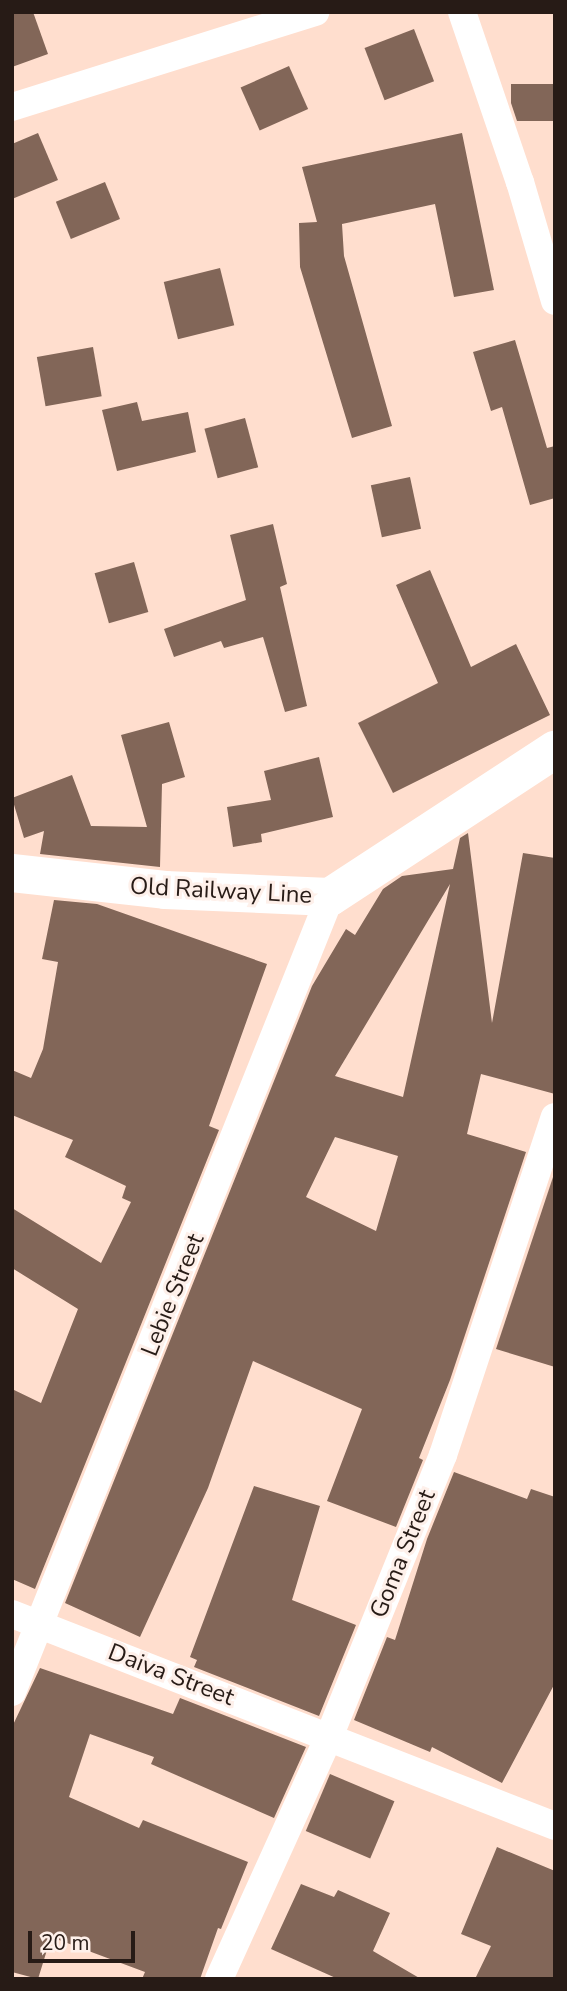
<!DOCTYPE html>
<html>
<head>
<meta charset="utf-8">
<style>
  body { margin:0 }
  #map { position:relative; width:567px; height:1991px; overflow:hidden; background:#ffdece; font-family:"Nunito Sans",sans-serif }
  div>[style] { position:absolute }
  .building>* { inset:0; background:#826658; transform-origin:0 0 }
  .street>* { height:28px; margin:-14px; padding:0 14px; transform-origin:14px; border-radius:14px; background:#fff }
  .secondary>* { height:38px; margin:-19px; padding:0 19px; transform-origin:19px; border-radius:19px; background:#fff }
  span { translate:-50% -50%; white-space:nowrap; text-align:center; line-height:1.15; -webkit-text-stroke:6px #fef0ea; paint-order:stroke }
  .street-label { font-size:24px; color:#271b16 }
  .frame { position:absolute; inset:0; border:14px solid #271b16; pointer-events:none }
  .scale { position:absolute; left:28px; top:1931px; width:107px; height:32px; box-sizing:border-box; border:4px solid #271b16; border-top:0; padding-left:9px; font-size:21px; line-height:24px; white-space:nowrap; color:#271b16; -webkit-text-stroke:5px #fef0ea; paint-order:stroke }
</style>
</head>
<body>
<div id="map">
  <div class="building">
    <div style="clip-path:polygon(12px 12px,33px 12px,48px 54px,12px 67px)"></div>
    <div style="left:414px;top:29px;width:56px;height:53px;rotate:69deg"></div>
    <div style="left:289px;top:66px;width:47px;height:53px;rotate:66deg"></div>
    <div style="clip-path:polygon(511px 84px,555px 84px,555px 121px,517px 121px,511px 103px)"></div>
    <div style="clip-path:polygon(38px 133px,58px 180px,12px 199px,12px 144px)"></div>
    <div style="clip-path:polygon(462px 133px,494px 290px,454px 297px,435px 204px,342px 224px,344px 256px,392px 426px,352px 438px,300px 267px,299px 223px,317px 222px,302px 167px)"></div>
    <div style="left:105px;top:182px;width:40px;height:53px;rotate:68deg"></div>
    <div style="left:220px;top:268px;width:59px;height:58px;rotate:76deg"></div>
    <div style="clip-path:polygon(515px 340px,547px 448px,555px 446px,555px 498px,530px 505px,502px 407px,491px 411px,473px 352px)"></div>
    <div style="left:93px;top:347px;width:50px;height:57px;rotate:80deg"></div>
    <div style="clip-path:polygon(137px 402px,142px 421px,188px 412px,196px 452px,117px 471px,102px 410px)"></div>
    <div style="left:245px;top:418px;width:51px;height:42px;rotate:75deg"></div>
    <div style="left:410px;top:477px;width:53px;height:40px;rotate:78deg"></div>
    <div style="clip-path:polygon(273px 524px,287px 584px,280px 587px,307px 706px,285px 712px,263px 637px,224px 648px,221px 641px,174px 657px,164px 629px,246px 600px,230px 535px)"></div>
    <div style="left:134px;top:562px;width:52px;height:41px;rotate:74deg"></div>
    <div style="clip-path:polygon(430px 570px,471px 667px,516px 644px,550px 715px,393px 793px,358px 723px,438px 683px,396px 585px)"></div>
    <div style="clip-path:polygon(169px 722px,185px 777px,162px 784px,160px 867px,40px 854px,44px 831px,24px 838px,12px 798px,72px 775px,91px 826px,147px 827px,121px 735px)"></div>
    <div style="clip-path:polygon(319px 757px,333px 817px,261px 834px,262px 842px,233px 847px,227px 807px,271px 800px,264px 771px)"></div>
    <div style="clip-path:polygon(evenodd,468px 833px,492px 1023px,523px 853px,555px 858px,555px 1094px,481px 1074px,467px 1134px,526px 1152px,450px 1380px,419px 1458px,423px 1460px,396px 1527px,327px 1501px,362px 1409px,253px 1361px,208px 1488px,140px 1637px,65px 1603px,312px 986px,346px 929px,355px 935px,383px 889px,402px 876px,453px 869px,460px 838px,468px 833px,450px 884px,403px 1097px,335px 1076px,450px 884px,468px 833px,335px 1137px,398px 1156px,376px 1231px,306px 1197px,335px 1137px)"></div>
    <div style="clip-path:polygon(54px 900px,97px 904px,267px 964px,209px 1126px,219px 1130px,35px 1589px,12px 1579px,12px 1389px,41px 1403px,78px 1309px,12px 1268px,12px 1208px,101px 1263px,131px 1202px,122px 1198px,126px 1186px,65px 1157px,73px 1140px,12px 1115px,12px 1070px,31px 1078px,43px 1049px,58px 962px,42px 959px)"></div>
    <div style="clip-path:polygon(555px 1171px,555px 1367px,496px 1349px)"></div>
    <div style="clip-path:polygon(454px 1472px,527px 1499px,531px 1489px,555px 1497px,555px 1683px,502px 1783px,432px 1747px,430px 1752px,354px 1720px,387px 1637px,395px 1640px,427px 1539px)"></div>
    <div style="clip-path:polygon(254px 1486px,320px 1506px,292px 1600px,356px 1625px,319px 1716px,194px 1667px,197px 1660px,190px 1657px)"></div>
    <div style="clip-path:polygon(40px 1668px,173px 1714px,180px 1698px,306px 1747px,274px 1818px,151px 1764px,154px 1757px,90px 1734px,69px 1797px,139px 1828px,143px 1820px,248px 1862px,221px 1929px,218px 1928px,200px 1979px,142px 1979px,145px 1972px,51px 1937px,38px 1979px,12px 1972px,12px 1727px)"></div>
    <div style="left:330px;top:1774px;width:70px;height:62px;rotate:23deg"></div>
    <div style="clip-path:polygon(497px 1847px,555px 1871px,555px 1979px,475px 1979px,491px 1946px,461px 1934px)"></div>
    <div style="clip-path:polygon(301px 1884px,334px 1897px,338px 1890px,390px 1913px,373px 1951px,421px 1979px,338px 1979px,271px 1949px)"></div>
  </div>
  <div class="street">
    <div style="left:462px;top:12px;width:180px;rotate:71.2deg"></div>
    <div style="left:520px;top:182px;width:124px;rotate:73.6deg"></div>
    <div style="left:12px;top:107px;width:318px;rotate:-17.4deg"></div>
    <div style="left:12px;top:1614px;width:583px;rotate:21.33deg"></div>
    <div style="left:12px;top:1692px;width:856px;rotate:-68.2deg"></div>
    <div style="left:219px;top:1979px;width:266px;rotate:-65.6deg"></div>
    <div style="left:329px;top:1737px;width:304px;rotate:-68deg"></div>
    <div style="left:443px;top:1455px;width:356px;rotate:-71.7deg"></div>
  </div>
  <div class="secondary">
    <div style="left:12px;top:873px;width:154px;rotate:6.3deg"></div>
    <div style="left:165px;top:890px;width:165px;rotate:2.4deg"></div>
    <div style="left:330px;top:897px;width:269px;rotate:-33.2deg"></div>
  </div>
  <div class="street-label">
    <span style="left:221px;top:891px;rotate:3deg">Old Railway Line</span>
    <span style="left:173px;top:1295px;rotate:-68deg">Lebie Street</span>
    <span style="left:403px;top:1554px;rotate:-68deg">Goma Street</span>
    <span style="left:171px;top:1675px;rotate:21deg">Daiva Street</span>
  </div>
  <div class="frame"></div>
  <div class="scale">20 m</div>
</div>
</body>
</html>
